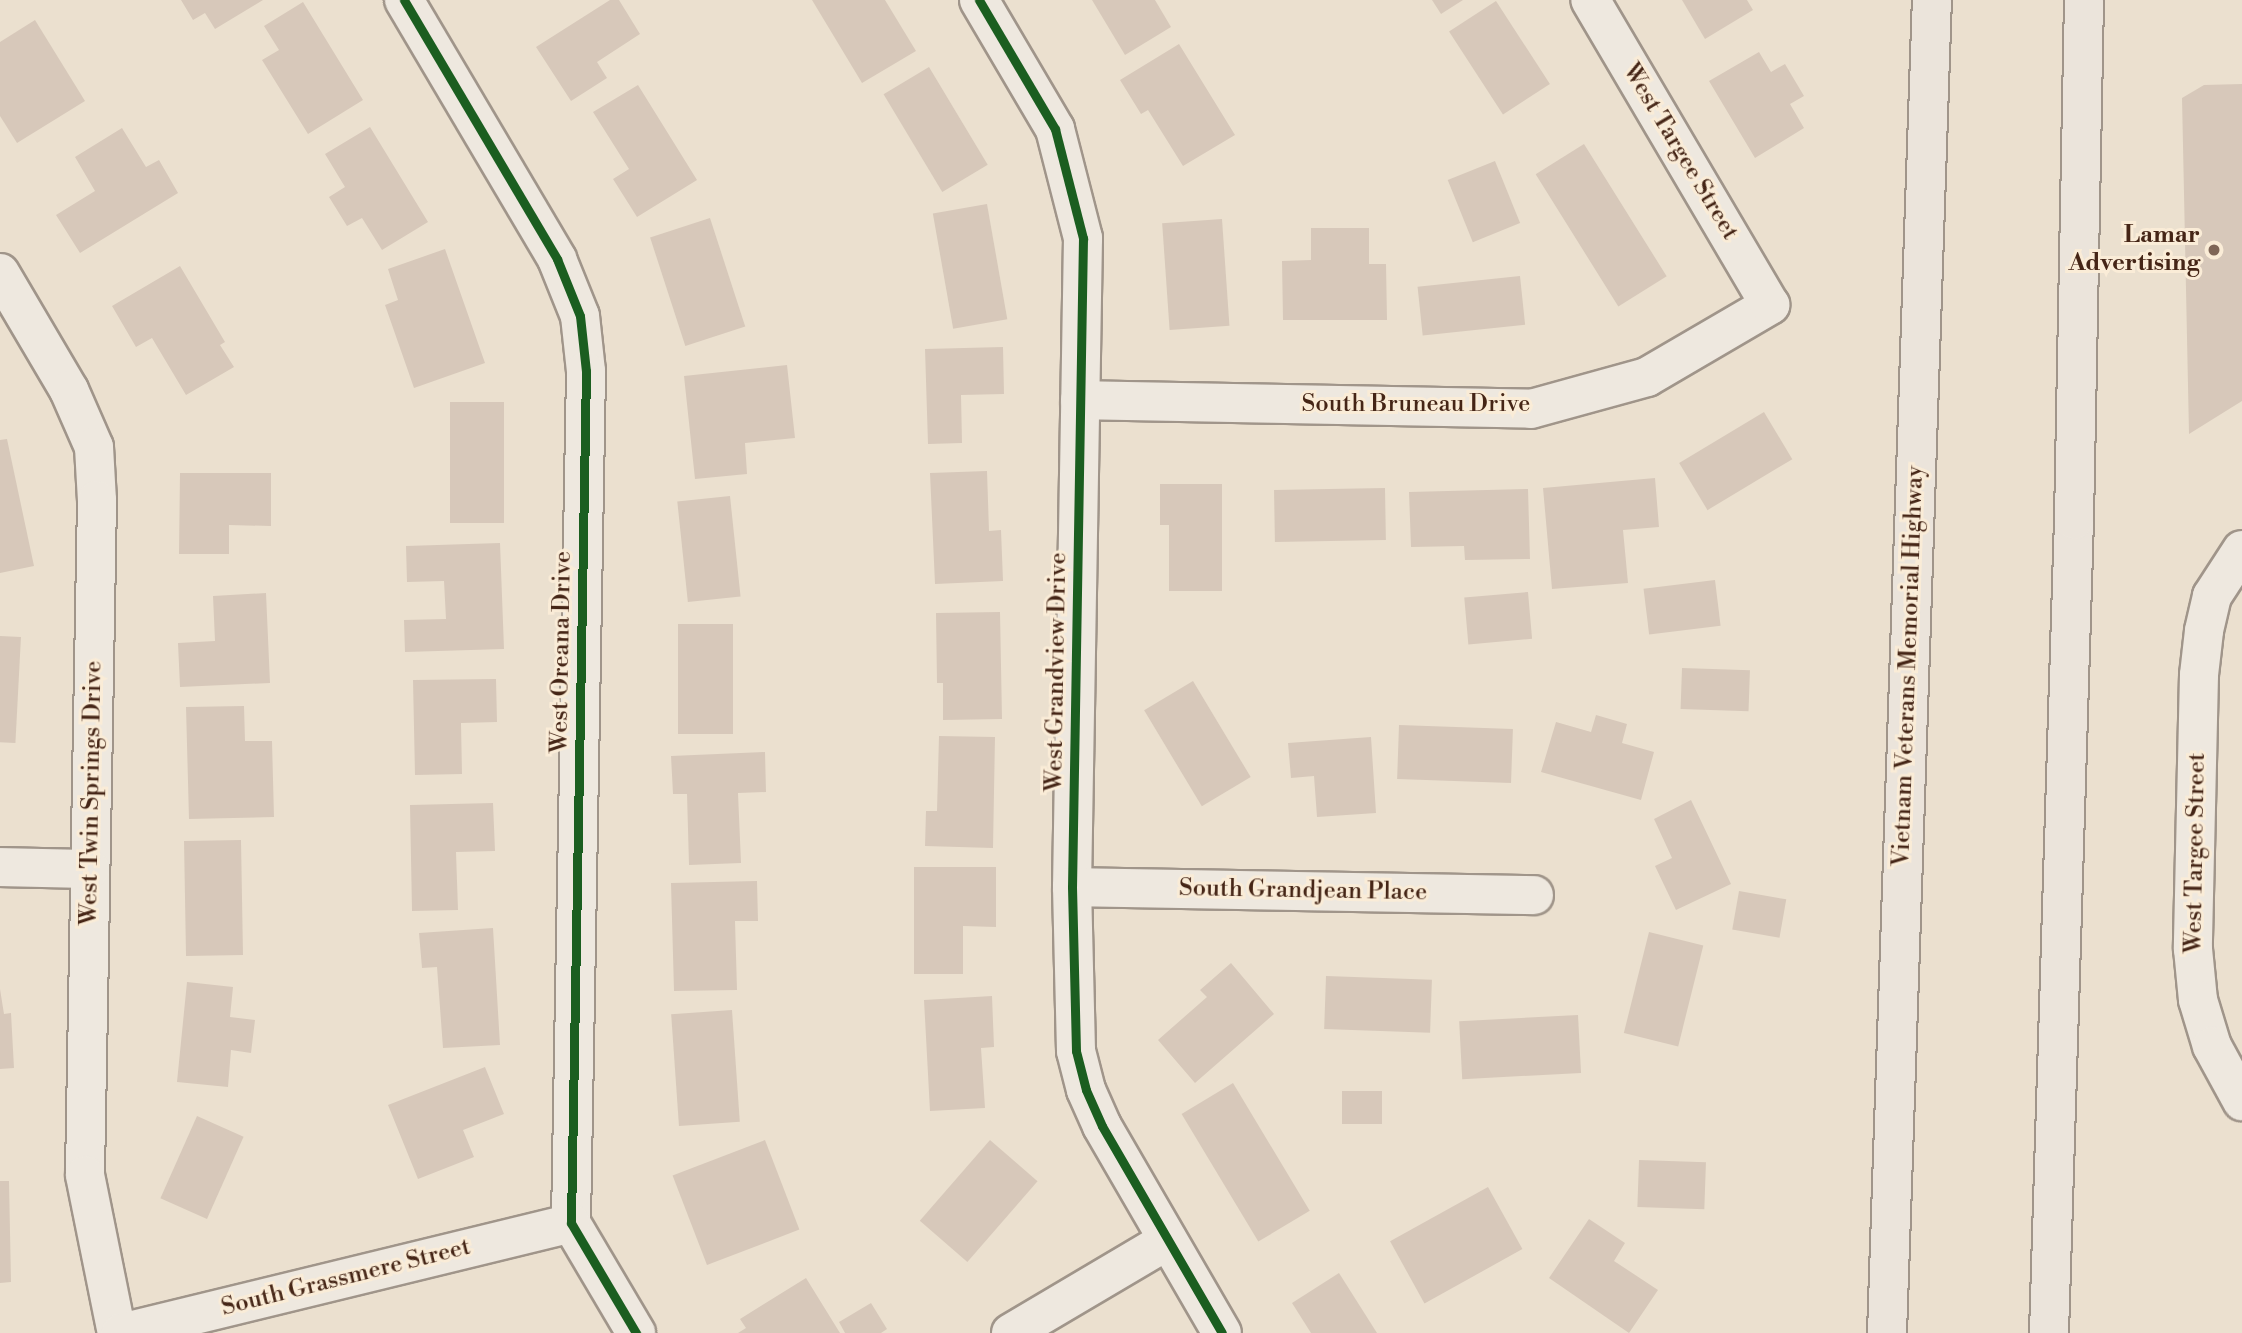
<!DOCTYPE html>
<html>
<head>
<meta charset="utf-8">
<style>
  body { margin:0 }
  #map { position:relative; width:2242px; height:1333px; overflow:hidden; background:#ebe0cf; font-family:"Libre Bodoni",serif }
  div>[style] { position:absolute }
  .building>* { inset:0; background:#d7c8ba; transform-origin:0 0 }
  .roads { filter:drop-shadow(2px 0 #a0958a) drop-shadow(-2px 0 #a0958a) drop-shadow(0 2px #a0958a) drop-shadow(0 -2px #a0958a) }
  .minor>* { height:38px; margin:-19px; padding:0 19px; transform-origin:19px; border-radius:19px; background:#eee8df }
  .highway>* { height:38px; margin:-19px; padding:0 19px; transform-origin:19px; border-radius:19px; background:#ebe4db }
  .cycleway>* { height:9px; margin:-4.5px; padding:0 4.5px; transform-origin:4.5px; border-radius:4.5px; background:#1b5e20 }
  .dots>* { width:19px; height:19px; translate:-50% -50%; box-sizing:border-box; border:4px solid #faecd7; border-radius:50% }
  span { translate:-50% -50%; white-space:nowrap; text-align:center; line-height:1.15; -webkit-text-stroke:6px #faecd7; paint-order:stroke }
  .street-label { font-size:24px; color:#452516 }
  .poi-label { font-size:24px; color:#452516; font-weight:700 }
  .right { translate:-100% -50%; text-align:right }
</style>
</head>
<body>
<div id="map">
  <div class="building">
    <div style="clip-path:polygon(181px 0,263px 0,215px 29px,205px 13px,193px 20px)"></div>
    <div style="clip-path:polygon(610px 0,619px 0,640px 34px,597px 62px,607px 78px,571px 101px,536px 47px)"></div>
    <div style="clip-path:polygon(812px 0,885px 0,916px 51px,862px 83px)"></div>
    <div style="clip-path:polygon(1092px 0,1155px 0,1171px 27px,1125px 55px)"></div>
    <div style="clip-path:polygon(1432px 0,1463px 0,1441px 14px)"></div>
    <div style="clip-path:polygon(1682px 0,1747px 0,1753px 10px,1705px 39px)"></div>
    <div style="left:1496px;top:1px;width:99px;height:56px;rotate:57deg"></div>
    <div style="clip-path:polygon(303px 2px,363px 100px,308px 134px,262px 60px,279px 50px,264px 26px)"></div>
    <div style="clip-path:polygon(35px 20px,85px 101px,17px 143px,0 116px,0 42px)"></div>
    <div style="clip-path:polygon(1179px 44px,1235px 135px,1183px 166px,1148px 110px,1141px 114px,1120px 80px)"></div>
    <div style="clip-path:polygon(1759px 52px,1771px 72px,1785px 64px,1804px 96px,1790px 104px,1804px 128px,1755px 158px,1709px 81px)"></div>
    <div style="left:929px;top:67px;width:114px;height:53px;rotate:59deg"></div>
    <div style="clip-path:polygon(2242px 84px,2242px 401px,2189px 434px,2182px 98px,2204px 85px)"></div>
    <div style="clip-path:polygon(638px 85px,697px 180px,637px 217px,613px 179px,629px 169px,593px 112px)"></div>
    <div style="clip-path:polygon(370px 127px,428px 222px,382px 250px,362px 218px,347px 226px,329px 197px,345px 187px,325px 154px)"></div>
    <div style="clip-path:polygon(122px 128px,146px 167px,159px 160px,178px 193px,80px 253px,56px 215px,95px 191px,75px 157px)"></div>
    <div style="left:1584px;top:144px;width:156px;height:57px;rotate:58deg"></div>
    <div style="left:1495px;top:161px;width:67px;height:51px;rotate:68deg"></div>
    <div style="left:987px;top:204px;width:117px;height:55px;rotate:80deg"></div>
    <div style="left:710px;top:218px;width:114px;height:63px;rotate:72deg"></div>
    <div style="left:1222px;top:219px;width:107px;height:60px;rotate:86deg"></div>
    <div style="clip-path:polygon(1311px 228px,1369px 228px,1369px 264px,1386px 264px,1387px 320px,1283px 320px,1282px 261px,1311px 260px)"></div>
    <div style="clip-path:polygon(445px 249px,485px 363px,414px 388px,385px 305px,398px 300px,388px 269px)"></div>
    <div style="clip-path:polygon(180px 266px,225px 342px,220px 345px,234px 367px,186px 395px,152px 338px,136px 347px,112px 306px)"></div>
    <div style="left:1520px;top:276px;width:49px;height:103px;rotate:84deg"></div>
    <div style="clip-path:polygon(1003px 347px,1004px 394px,961px 395px,962px 443px,928px 444px,925px 349px)"></div>
    <div style="clip-path:polygon(787px 365px,795px 438px,745px 443px,747px 474px,695px 479px,684px 376px)"></div>
    <div style="left:450px;top:402px;width:54px;height:121px"></div>
    <div style="left:1764px;top:412px;width:55px;height:99px;rotate:59deg"></div>
    <div style="clip-path:polygon(7px 439px,34px 566px,0 573px,0 440px)"></div>
    <div style="clip-path:polygon(987px 471px,989px 531px,1001px 530px,1003px 581px,935px 584px,930px 473px)"></div>
    <div style="clip-path:polygon(180px 473px,271px 473px,271px 526px,229px 525px,229px 554px,179px 554px)"></div>
    <div style="clip-path:polygon(1655px 478px,1659px 527px,1623px 530px,1628px 583px,1552px 589px,1543px 488px)"></div>
    <div style="clip-path:polygon(1160px 484px,1222px 484px,1222px 591px,1169px 591px,1169px 525px,1160px 525px)"></div>
    <div style="left:1385px;top:488px;width:52px;height:111px;rotate:89deg"></div>
    <div style="clip-path:polygon(1528px 489px,1530px 559px,1465px 560px,1464px 546px,1411px 547px,1409px 492px)"></div>
    <div style="left:730px;top:496px;width:101px;height:53px;rotate:84deg"></div>
    <div style="clip-path:polygon(500px 543px,504px 649px,405px 652px,404px 620px,446px 619px,444px 581px,407px 582px,406px 546px)"></div>
    <div style="left:1715px;top:580px;width:46px;height:72px;rotate:83deg"></div>
    <div style="left:1528px;top:592px;width:47px;height:64px;rotate:85deg"></div>
    <div style="clip-path:polygon(266px 593px,270px 683px,180px 687px,178px 643px,215px 641px,213px 596px)"></div>
    <div style="clip-path:polygon(1000px 612px,1002px 719px,943px 720px,943px 683px,937px 683px,936px 613px)"></div>
    <div style="left:678px;top:624px;width:55px;height:110px"></div>
    <div style="left:0;top:636px;width:21px;height:106px;rotate:3deg"></div>
    <div style="left:1682px;top:668px;width:68px;height:41px;rotate:2deg"></div>
    <div style="clip-path:polygon(496px 679px,497px 722px,461px 723px,462px 774px,415px 775px,413px 680px)"></div>
    <div style="left:1193px;top:681px;width:112px;height:57px;rotate:59deg"></div>
    <div style="clip-path:polygon(244px 706px,245px 741px,272px 741px,274px 817px,189px 819px,186px 707px)"></div>
    <div style="clip-path:polygon(1596px 715px,1627px 724px,1622px 743px,1654px 752px,1641px 800px,1541px 772px,1556px 722px,1591px 732px)"></div>
    <div style="left:1399px;top:725px;width:114px;height:54px;rotate:2deg"></div>
    <div style="clip-path:polygon(939px 736px,995px 737px,993px 848px,925px 846px,926px 811px,937px 811px)"></div>
    <div style="clip-path:polygon(1371px 737px,1376px 813px,1317px 817px,1314px 776px,1291px 778px,1288px 743px)"></div>
    <div style="clip-path:polygon(765px 752px,766px 792px,738px 793px,741px 863px,689px 865px,687px 794px,673px 794px,671px 756px)"></div>
    <div style="clip-path:polygon(1691px 800px,1731px 884px,1676px 910px,1655px 866px,1672px 858px,1654px 819px)"></div>
    <div style="clip-path:polygon(493px 803px,495px 851px,456px 852px,458px 910px,412px 911px,410px 805px)"></div>
    <div style="left:241px;top:840px;width:115px;height:57px;rotate:89deg"></div>
    <div style="clip-path:polygon(914px 867px,996px 867px,996px 927px,963px 926px,963px 974px,914px 974px)"></div>
    <div style="clip-path:polygon(757px 881px,758px 921px,735px 921px,737px 990px,674px 991px,671px 883px)"></div>
    <div style="left:1739px;top:891px;width:48px;height:39px;rotate:10deg"></div>
    <div style="clip-path:polygon(493px 928px,500px 1045px,443px 1048px,437px 967px,422px 968px,419px 933px)"></div>
    <div style="left:1649px;top:932px;width:56px;height:104px;rotate:14deg"></div>
    <div style="clip-path:polygon(1231px 963px,1274px 1014px,1195px 1083px,1158px 1040px,1207px 997px,1200px 990px)"></div>
    <div style="left:1326px;top:976px;width:106px;height:53px;rotate:2deg"></div>
    <div style="clip-path:polygon(187px 982px,233px 987px,230px 1017px,255px 1020px,251px 1053px,231px 1050px,228px 1087px,177px 1082px)"></div>
    <div style="clip-path:polygon(0 989px,4px 1014px,11px 1013px,14px 1068px,0 1069px)"></div>
    <div style="clip-path:polygon(992px 996px,994px 1047px,981px 1048px,985px 1108px,930px 1111px,924px 1000px)"></div>
    <div style="left:732px;top:1010px;width:112px;height:61px;rotate:86deg"></div>
    <div style="left:1578px;top:1015px;width:58px;height:119px;rotate:87deg"></div>
    <div style="clip-path:polygon(485px 1067px,504px 1114px,463px 1130px,474px 1157px,418px 1179px,388px 1105px)"></div>
    <div style="left:1233px;top:1083px;width:149px;height:60px;rotate:59deg"></div>
    <div style="left:1382px;top:1091px;width:33px;height:40px;rotate:90deg"></div>
    <div style="left:197px;top:1116px;width:51px;height:90px;rotate:24deg"></div>
    <div style="left:765px;top:1140px;width:96px;height:99px;rotate:69deg"></div>
    <div style="left:990px;top:1140px;width:63px;height:107px;rotate:41deg"></div>
    <div style="left:1639px;top:1160px;width:67px;height:47px;rotate:2deg"></div>
    <div style="clip-path:polygon(0 1181px,9px 1181px,11px 1282px,0 1283px)"></div>
    <div style="left:1488px;top:1187px;width:71px;height:112px;rotate:61deg"></div>
    <div style="clip-path:polygon(1589px 1219px,1625px 1243px,1614px 1261px,1658px 1290px,1629px 1333px,1549px 1278px)"></div>
    <div style="clip-path:polygon(1339px 1273px,1377px 1333px,1311px 1333px,1292px 1303px)"></div>
    <div style="clip-path:polygon(806px 1278px,840px 1333px,738px 1333px,746px 1328px,740px 1319px)"></div>
    <div style="clip-path:polygon(871px 1303px,887px 1329px,881px 1333px,845px 1333px,839px 1322px)"></div>
  </div>
  <div class="roads">
    <div class="minor">
      <div style="left:404px;top:0;width:301px;rotate:59.4deg"></div>
      <div style="left:557px;top:259px;width:61px;rotate:68deg"></div>
      <div style="left:580px;top:316px;width:55px;rotate:83.8deg"></div>
      <div style="left:586px;top:371px;width:852px;rotate:91.01deg"></div>
      <div style="left:571px;top:1223px;width:128px;rotate:59.4deg"></div>
      <div style="left:979px;top:0;width:150px;rotate:59.5deg"></div>
      <div style="left:1055px;top:129px;width:113px;rotate:75.6deg"></div>
      <div style="left:1083px;top:238px;width:649px;rotate:90.97deg"></div>
      <div style="left:1072px;top:887px;width:164px;rotate:88.6deg"></div>
      <div style="left:1076px;top:1051px;width:40px;rotate:75.6deg"></div>
      <div style="left:1086px;top:1090px;width:39px;rotate:66deg"></div>
      <div style="left:1102px;top:1126px;width:239px;rotate:59.9deg"></div>
      <div style="left:0;top:273px;width:136px;rotate:59.5deg"></div>
      <div style="left:69px;top:390px;width:62px;rotate:66.3deg"></div>
      <div style="left:94px;top:447px;width:53px;rotate:86.8deg"></div>
      <div style="left:97px;top:500px;width:675px;rotate:91.02deg"></div>
      <div style="left:85px;top:1175px;width:161px;rotate:78.6deg"></div>
      <div style="left:1080px;top:400px;width:451px;rotate:1.1deg"></div>
      <div style="left:1531px;top:409px;width:120px;rotate:-15.4deg"></div>
      <div style="left:1647px;top:377px;width:143px;rotate:-30.3deg"></div>
      <div style="left:1770px;top:305px;width:354px;rotate:-120.5deg"></div>
      <div style="left:2242px;top:550px;width:55px;rotate:123.1deg"></div>
      <div style="left:2212px;top:596px;width:36px;rotate:103deg"></div>
      <div style="left:2204px;top:631px;width:44px;rotate:96.5deg"></div>
      <div style="left:2199px;top:675px;width:274px;rotate:91.3deg"></div>
      <div style="left:2193px;top:949px;width:51px;rotate:84.4deg"></div>
      <div style="left:2198px;top:1000px;width:48px;rotate:73.1deg"></div>
      <div style="left:2212px;top:1046px;width:63px;rotate:61.4deg"></div>
      <div style="left:0;top:867px;width:90px;rotate:1.3deg"></div>
      <div style="left:1072px;top:887px;width:462px;rotate:1deg"></div>
      <div style="left:121px;top:1333px;width:463px;rotate:-13.7deg"></div>
      <div style="left:1011px;top:1333px;width:182px;rotate:-30.6deg"></div>
    </div>
    <div class="highway">
      <div style="left:1887px;top:1333px;width:1334px;rotate:-88.07deg"></div>
      <div style="left:2049px;top:1333px;width:813px;rotate:-88.24deg"></div>
      <div style="left:2074px;top:520px;width:520px;rotate:-88.9deg"></div>
    </div>
  </div>
  <div class="cycleway">
    <div style="left:404px;top:0;width:301px;rotate:59.4deg"></div>
    <div style="left:557px;top:259px;width:61px;rotate:68deg"></div>
    <div style="left:580px;top:316px;width:55px;rotate:83.8deg"></div>
    <div style="left:586px;top:371px;width:852px;rotate:91.01deg"></div>
    <div style="left:571px;top:1223px;width:128px;rotate:59.4deg"></div>
    <div style="left:979px;top:0;width:150px;rotate:59.5deg"></div>
    <div style="left:1055px;top:129px;width:113px;rotate:75.6deg"></div>
    <div style="left:1083px;top:238px;width:649px;rotate:90.97deg"></div>
    <div style="left:1072px;top:887px;width:164px;rotate:88.6deg"></div>
    <div style="left:1076px;top:1051px;width:40px;rotate:75.6deg"></div>
    <div style="left:1086px;top:1090px;width:39px;rotate:66deg"></div>
    <div style="left:1102px;top:1126px;width:239px;rotate:59.9deg"></div>
  </div>
  <div class="dots">
    <div style="left:2214px;top:250px;background:#7f6657"></div>
  </div>
  <div class="street-label">
    <span style="left:1680px;top:152px;rotate:59deg">West Targee Street</span>
    <span style="left:1416px;top:405px">South Bruneau Drive</span>
    <span style="left:562px;top:652px;rotate:-89deg">West Oreana Drive</span>
    <span style="left:1909px;top:666px;rotate:-88deg">Vietnam Veterans Memorial Highway</span>
    <span style="left:1057px;top:672px;rotate:-89deg">West Grandview Drive</span>
    <span style="left:92px;top:793px;rotate:-89deg">West Twin Springs Drive</span>
    <span style="left:2196px;top:853px;rotate:-89deg">West Targee Street</span>
    <span style="left:1303px;top:891px;rotate:1deg">South Grandjean Place</span>
    <span style="left:346px;top:1278px;rotate:-14deg">South Grassmere Street</span>
  </div>
  <div class="poi-label">
    <span class="right" style="left:2200px;top:250px">Lamar<br>Advertising</span>
  </div>
</div>
</body>
</html>
